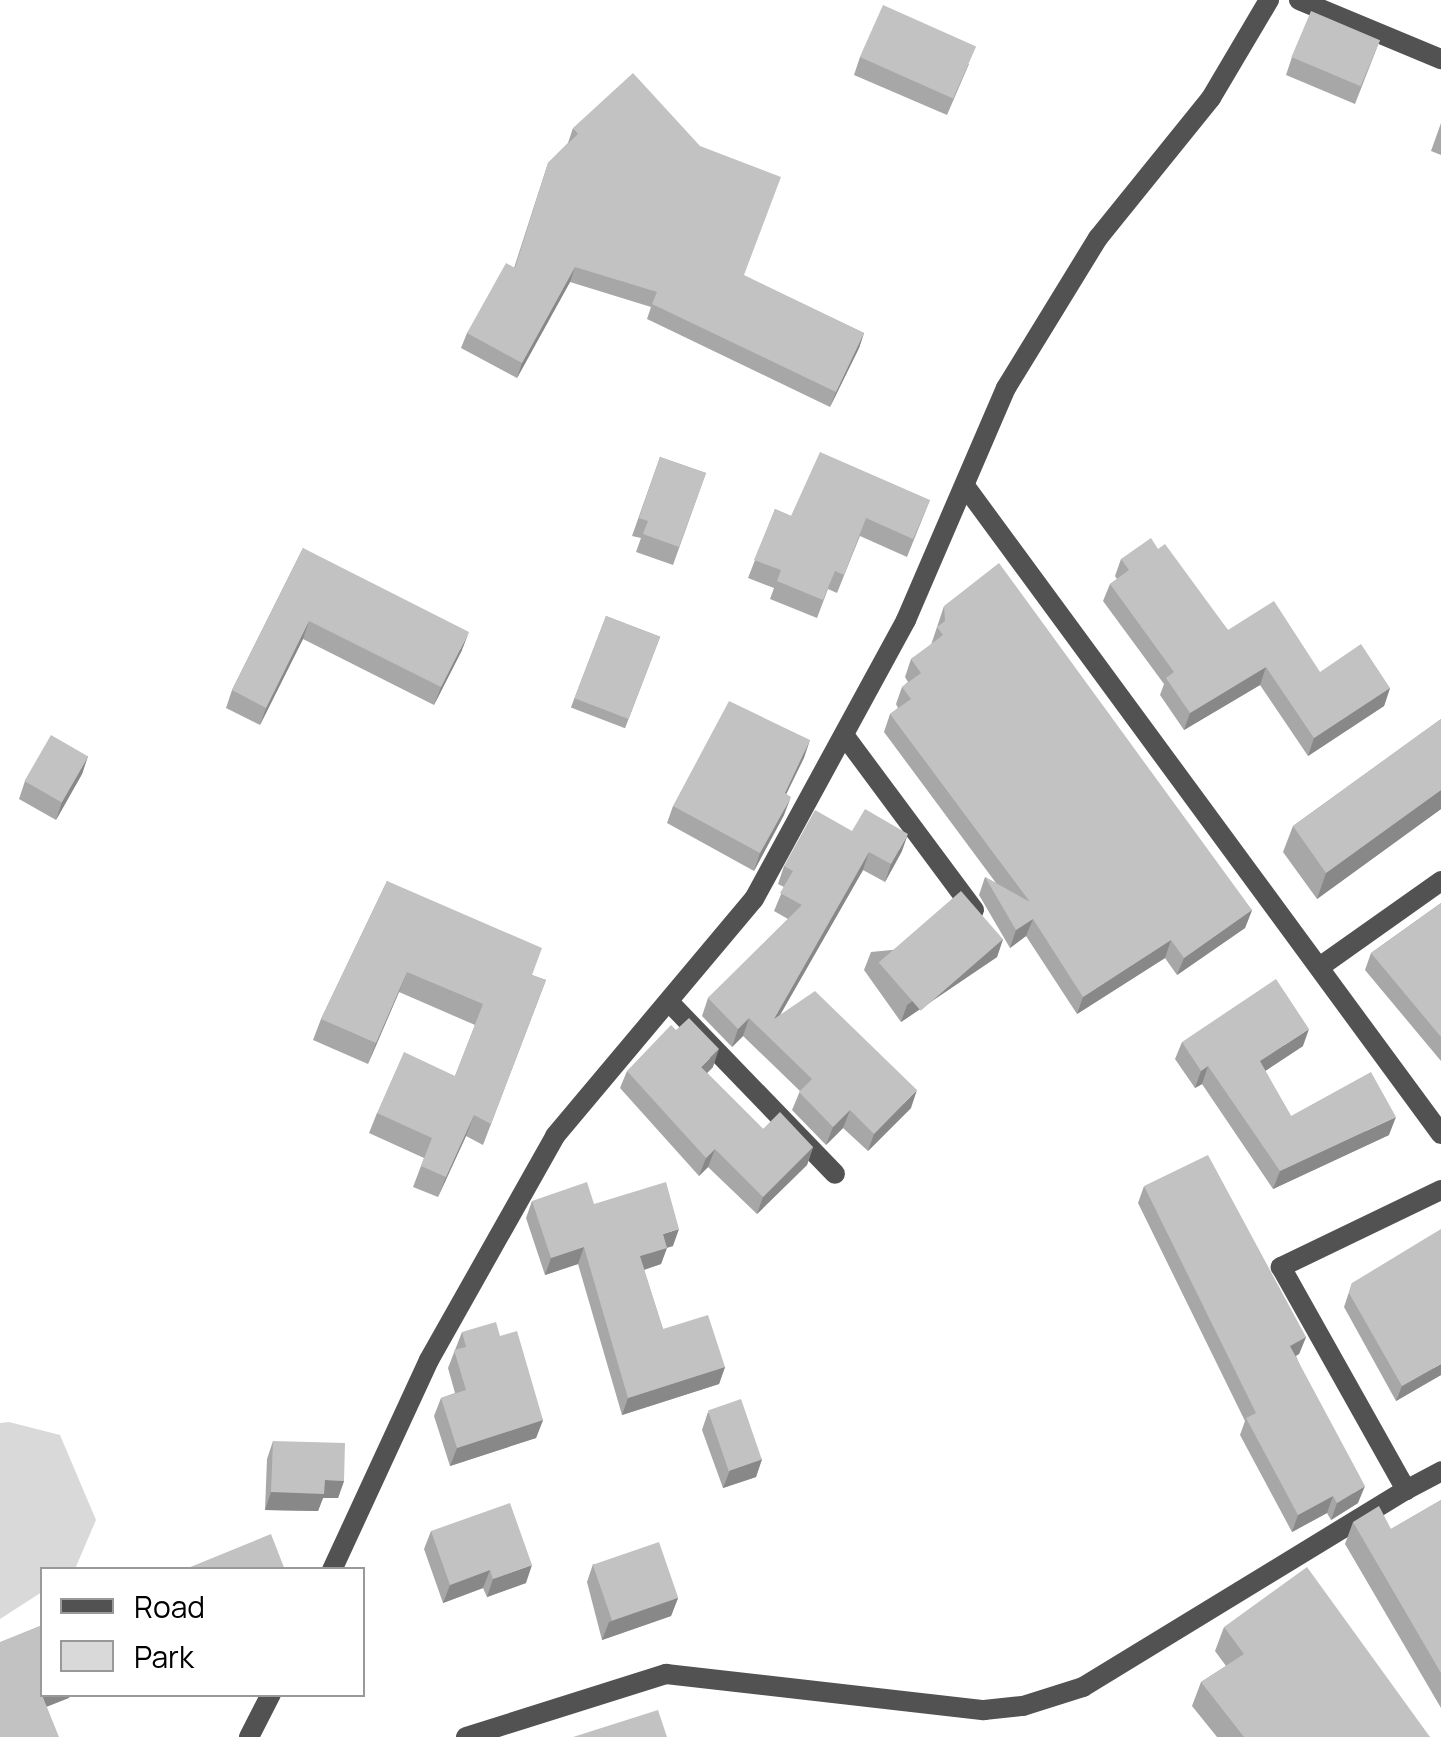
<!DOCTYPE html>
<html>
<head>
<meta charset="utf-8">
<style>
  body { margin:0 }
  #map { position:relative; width:1441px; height:1737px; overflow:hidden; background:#fff; font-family:Manrope,sans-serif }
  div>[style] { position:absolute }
  .green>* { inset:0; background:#d9d9d9 }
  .service>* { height:20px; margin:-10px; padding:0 10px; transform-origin:10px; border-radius:10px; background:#525252 }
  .minor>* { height:20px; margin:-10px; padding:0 10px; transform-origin:10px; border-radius:10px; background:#525252 }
  .tertiary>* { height:20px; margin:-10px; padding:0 10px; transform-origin:10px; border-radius:10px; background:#525252 }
  .wall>* { inset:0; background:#a7a7a7; transform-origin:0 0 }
  .shaded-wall>* { inset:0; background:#888 }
  .building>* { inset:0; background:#c2c2c2; transform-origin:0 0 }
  span { translate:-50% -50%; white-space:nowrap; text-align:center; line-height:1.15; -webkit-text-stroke:8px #fff; paint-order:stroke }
  .legend { position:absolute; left:40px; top:1567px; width:325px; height:130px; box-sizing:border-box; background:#fff; border:2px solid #999; margin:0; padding:12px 18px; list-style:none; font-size:30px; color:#000 }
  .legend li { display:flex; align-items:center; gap:20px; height:50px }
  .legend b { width:50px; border:2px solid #999 }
</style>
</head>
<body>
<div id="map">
  <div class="green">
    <div style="clip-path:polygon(9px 1422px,60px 1435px,96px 1520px,75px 1569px,42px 1570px,42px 1592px,0 1619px,0 1423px)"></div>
  </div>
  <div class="service">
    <div style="left:1299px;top:0;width:154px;rotate:22.6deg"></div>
    <div style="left:844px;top:735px;width:218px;rotate:53.4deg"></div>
    <div style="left:671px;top:1004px;width:236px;rotate:46deg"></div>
  </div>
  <div class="minor">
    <div style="left:1321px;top:966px;width:147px;rotate:-35.3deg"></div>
    <div style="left:1441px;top:1190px;width:178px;rotate:154.3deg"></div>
    <div style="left:1281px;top:1267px;width:256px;rotate:60.7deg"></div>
    <div style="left:1406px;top:1490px;width:40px;rotate:-28deg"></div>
    <div style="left:332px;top:1570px;width:231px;rotate:-65.2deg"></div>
    <div style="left:429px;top:1360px;width:257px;rotate:-60.6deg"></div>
    <div style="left:555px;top:1136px;width:309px;rotate:-50deg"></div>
    <div style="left:754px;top:899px;width:318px;rotate:-61.4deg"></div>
    <div style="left:906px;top:620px;width:253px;rotate:-66.7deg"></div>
    <div style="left:1006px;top:388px;width:176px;rotate:-58.5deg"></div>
    <div style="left:1098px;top:238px;width:180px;rotate:-51.1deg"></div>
    <div style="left:1211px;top:98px;width:114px;rotate:-59.4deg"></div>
    <div style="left:249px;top:1737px;width:48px;rotate:-62.9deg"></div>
    <div style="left:466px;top:1737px;width:210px;rotate:-17.5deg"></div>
    <div style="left:666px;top:1674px;width:320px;rotate:6.5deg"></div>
    <div style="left:984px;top:1710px;width:39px;rotate:-6deg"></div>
    <div style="left:1023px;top:1706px;width:63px;rotate:-17.6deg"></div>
    <div style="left:1083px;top:1687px;width:378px;rotate:-31.4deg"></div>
  </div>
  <div class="tertiary">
    <div style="left:965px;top:486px;width:804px;rotate:53.7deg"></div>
  </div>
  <div class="wall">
    <div style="clip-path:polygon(1380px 40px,1355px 104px,1286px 75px,1292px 57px)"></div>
    <div style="clip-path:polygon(860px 57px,969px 64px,947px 115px,854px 75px)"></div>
    <div style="clip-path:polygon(1441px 123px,1441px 155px,1431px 151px)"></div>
    <div style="clip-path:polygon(573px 128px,744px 276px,864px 333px,859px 348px,830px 407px,647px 319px,651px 307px,570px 282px,517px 378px,461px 348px,467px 333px,514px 268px,548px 163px,568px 143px)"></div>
    <div style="clip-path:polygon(660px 457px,706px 473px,673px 565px,636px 552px,641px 538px,632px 536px)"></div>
    <div style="clip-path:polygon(930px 500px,907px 557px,860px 536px,837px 593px,828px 589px,817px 618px,770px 599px,774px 588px,748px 578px,775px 509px,791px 516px)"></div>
    <div style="clip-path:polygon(303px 548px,462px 650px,434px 705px,303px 639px,260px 725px,226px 708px,232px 690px)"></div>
    <div style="clip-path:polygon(1158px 549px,1228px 630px,1320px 672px,1390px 688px,1384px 706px,1308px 756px,1260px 685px,1184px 730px,1160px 695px,1164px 684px,1103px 601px,1110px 584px,1117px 579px,1115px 576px,1121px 559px)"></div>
    <div style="clip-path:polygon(944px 606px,1252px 910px,1245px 928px,1177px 975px,1165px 958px,1077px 1014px,1026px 936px,1010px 948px,979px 895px,985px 877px,996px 883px,884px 732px,890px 714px,898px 708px,896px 704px,902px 687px,908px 682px,905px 677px,911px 659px,931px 645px)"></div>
    <div style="left:606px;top:616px;width:58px;height:98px;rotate:21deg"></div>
    <div style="clip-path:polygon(1441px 719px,1441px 809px,1317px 899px,1283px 852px,1293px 826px)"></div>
    <div style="clip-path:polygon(810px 740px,786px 794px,784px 815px,754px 871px,667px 823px,673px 806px)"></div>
    <div style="clip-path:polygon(88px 756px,82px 774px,56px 820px,19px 799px,25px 781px)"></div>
    <div style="clip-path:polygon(852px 831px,902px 851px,885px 882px,863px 870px,780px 1015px,911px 1108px,868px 1151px,843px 1128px,826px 1145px,792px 1110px,800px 1091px,743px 1036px,732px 1047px,702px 1016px,708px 998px,788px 919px,774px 911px,784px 887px,778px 884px,784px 866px)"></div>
    <div style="clip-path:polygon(387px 881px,532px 975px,546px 980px,483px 1145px,466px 1136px,438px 1197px,413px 1187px,424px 1158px,369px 1133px,377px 1113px,455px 1076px,475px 1025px,399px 992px,368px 1064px,313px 1040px,321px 1019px)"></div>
    <div style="clip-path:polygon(1441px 903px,1441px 1061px,1365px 970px,1371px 953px)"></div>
    <div style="clip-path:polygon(1003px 939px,997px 957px,901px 1022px,864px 970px,871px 952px)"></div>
    <div style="clip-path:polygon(1182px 1042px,1303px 1046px,1265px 1071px,1291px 1116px,1389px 1135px,1273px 1189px,1202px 1084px,1195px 1088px,1175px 1059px)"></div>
    <div style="clip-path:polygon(713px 1067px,707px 1073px,763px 1129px,813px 1147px,807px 1165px,757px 1214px,708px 1167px,699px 1176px,620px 1088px,627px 1071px)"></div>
    <div style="clip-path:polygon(1144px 1186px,1306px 1337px,1299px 1354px,1296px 1356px,1358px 1503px,1331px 1520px,1327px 1513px,1292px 1532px,1240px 1435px,1245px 1421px,1138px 1203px)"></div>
    <div style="clip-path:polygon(532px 1201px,594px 1204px,673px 1246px,667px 1247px,661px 1264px,644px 1270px,663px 1329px,725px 1367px,719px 1384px,622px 1415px,578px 1264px,545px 1275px,526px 1218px)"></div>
    <div style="clip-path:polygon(1352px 1283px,1441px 1375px,1396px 1401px,1344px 1307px)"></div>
    <div style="clip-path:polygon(462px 1332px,500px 1336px,543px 1420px,536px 1438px,450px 1466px,434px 1416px,441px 1398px,455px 1393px,448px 1368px)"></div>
    <div style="clip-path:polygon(708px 1412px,762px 1459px,756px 1477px,723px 1488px,702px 1430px)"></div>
    <div style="clip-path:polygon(273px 1441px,344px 1481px,338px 1498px,323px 1498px,318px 1511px,265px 1510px,267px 1459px)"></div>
    <div style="clip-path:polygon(1441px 1500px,1441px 1708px,1345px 1544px,1353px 1522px,1391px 1529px)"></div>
    <div style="clip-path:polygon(431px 1531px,526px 1583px,487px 1597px,483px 1588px,443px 1603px,424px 1549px)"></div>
    <div style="clip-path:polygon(593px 1564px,678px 1598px,671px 1616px,602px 1640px,587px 1582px)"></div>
    <div style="clip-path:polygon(1224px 1627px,1430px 1737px,1217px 1737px,1192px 1706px,1201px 1682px,1226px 1666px,1215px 1651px)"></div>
  </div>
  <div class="shaded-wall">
    <div style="clip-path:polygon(575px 267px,570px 282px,517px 378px,522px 363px)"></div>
    <div style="clip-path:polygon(864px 333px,859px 348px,830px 407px,836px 392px)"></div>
    <div style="clip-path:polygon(309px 621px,303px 639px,260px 725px,266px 708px)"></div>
    <div style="clip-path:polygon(469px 632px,462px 650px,434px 705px,441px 687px)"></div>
    <div style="clip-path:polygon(1266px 667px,1260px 685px,1184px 730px,1190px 713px)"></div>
    <div style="clip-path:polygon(1390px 688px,1384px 706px,1308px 756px,1314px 738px)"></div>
    <div style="clip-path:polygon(810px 740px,804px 758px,778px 811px,785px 793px)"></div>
    <div style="clip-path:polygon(88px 756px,82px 774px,56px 820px,62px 802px)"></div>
    <div style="clip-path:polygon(1441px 790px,1441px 809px,1317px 899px,1326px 873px)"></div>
    <div style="clip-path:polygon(791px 797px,784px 815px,754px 871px,760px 853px)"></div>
    <div style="clip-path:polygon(908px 834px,902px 851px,885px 882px,891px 864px)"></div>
    <div style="clip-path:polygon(869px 852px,863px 870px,768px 1036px,774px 1019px)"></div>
    <div style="clip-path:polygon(1252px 910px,1245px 928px,1177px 975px,1184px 958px)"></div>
    <div style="clip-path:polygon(1033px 919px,1026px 936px,1010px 948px,1016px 930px)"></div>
    <div style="clip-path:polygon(1003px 939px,997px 957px,901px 1022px,907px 1005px)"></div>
    <div style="clip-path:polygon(1171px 940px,1165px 958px,1077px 1014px,1083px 997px)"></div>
    <div style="clip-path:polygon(407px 972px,399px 992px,368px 1064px,376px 1043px)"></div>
    <div style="clip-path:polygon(749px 1018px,743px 1036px,732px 1047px,738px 1029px)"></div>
    <div style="clip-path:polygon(1309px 1029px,1303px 1046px,1253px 1079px,1260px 1061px)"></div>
    <div style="clip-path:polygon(719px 1049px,713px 1067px,695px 1085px,701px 1067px)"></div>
    <div style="clip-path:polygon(1208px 1066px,1202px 1084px,1195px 1088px,1201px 1071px)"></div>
    <div style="clip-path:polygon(917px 1090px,911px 1108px,868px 1151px,874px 1134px)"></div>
    <div style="clip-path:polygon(850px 1110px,843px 1128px,826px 1145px,833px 1127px)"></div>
    <div style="clip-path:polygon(474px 1115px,466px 1136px,438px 1197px,446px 1177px)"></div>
    <div style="clip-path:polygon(1396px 1117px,1389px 1135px,1273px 1189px,1280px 1171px)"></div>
    <div style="clip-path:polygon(813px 1147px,807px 1165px,757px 1214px,763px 1197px)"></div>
    <div style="clip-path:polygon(715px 1149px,708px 1167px,699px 1176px,706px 1158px)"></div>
    <div style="clip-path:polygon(679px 1229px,673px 1246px,657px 1251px,663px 1234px)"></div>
    <div style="clip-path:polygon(584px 1247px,578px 1264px,545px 1275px,551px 1258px)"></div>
    <div style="clip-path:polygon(667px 1248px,661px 1264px,634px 1273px,640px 1256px)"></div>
    <div style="clip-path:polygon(1306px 1337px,1299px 1354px,1284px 1362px,1290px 1346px)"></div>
    <div style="clip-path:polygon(1441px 1364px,1441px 1375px,1396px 1401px,1402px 1386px)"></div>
    <div style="clip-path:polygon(725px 1367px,719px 1384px,622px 1415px,628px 1398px)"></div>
    <div style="clip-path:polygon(543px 1420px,536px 1438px,450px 1466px,457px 1448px)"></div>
    <div style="clip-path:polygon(762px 1459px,756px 1477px,723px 1488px,730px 1470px)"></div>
    <div style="clip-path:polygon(325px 1480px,344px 1481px,338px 1498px,323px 1498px,318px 1511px,265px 1510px,271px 1492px)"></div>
    <div style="clip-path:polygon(1365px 1486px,1358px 1503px,1331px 1520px,1337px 1503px)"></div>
    <div style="clip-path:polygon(1333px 1496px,1327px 1513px,1292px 1532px,1298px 1515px)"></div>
    <div style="clip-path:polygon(532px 1565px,526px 1583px,487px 1597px,493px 1579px)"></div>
    <div style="clip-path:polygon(490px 1570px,483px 1588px,443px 1603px,450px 1585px)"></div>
    <div style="clip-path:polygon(678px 1598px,671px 1616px,602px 1640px,609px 1622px)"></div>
    <div style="clip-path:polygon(42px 1689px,42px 1694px,71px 1694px,69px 1698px,31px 1713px,40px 1690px)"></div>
  </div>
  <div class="building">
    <div style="left:883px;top:5px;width:102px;height:57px;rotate:24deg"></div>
    <div style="left:1311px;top:11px;width:75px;height:50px;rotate:23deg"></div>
    <div style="clip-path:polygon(633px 73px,700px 146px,781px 177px,744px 275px,864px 333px,836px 392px,652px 304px,657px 292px,575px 267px,522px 363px,467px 333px,506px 263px,515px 268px,548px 163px,578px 134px,573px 128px)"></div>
    <div style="clip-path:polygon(820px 452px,930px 500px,913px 539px,866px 518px,844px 575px,835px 571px,823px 600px,777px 581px,781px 570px,754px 560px,775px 509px,791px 516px)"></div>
    <div style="clip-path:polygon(660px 457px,706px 473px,679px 547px,643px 534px,648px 521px,639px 518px)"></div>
    <div style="clip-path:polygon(1151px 538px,1158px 549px,1165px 544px,1228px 630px,1274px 601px,1320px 672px,1361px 644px,1390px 688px,1314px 738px,1266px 667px,1190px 713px,1166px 678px,1174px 672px,1110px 584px,1129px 570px,1121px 559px)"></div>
    <div style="clip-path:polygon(303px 548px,469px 632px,441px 687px,309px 621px,266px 708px,232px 690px)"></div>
    <div style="clip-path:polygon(999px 563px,1252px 910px,1184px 958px,1171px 940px,1083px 997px,1033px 919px,1016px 930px,985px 877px,1030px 902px,890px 714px,911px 699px,902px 687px,921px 673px,911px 659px,943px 635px,937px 627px,945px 621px,944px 606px)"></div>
    <div style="left:606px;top:616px;width:58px;height:88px;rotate:21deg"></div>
    <div style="clip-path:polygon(729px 701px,810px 740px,785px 793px,791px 797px,760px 853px,673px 806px)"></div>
    <div style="clip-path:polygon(1441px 719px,1441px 790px,1326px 873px,1293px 826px)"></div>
    <div style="left:51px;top:735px;width:43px;height:53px;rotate:30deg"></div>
    <div style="clip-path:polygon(865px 809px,908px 834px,891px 864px,869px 852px,774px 1019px,815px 991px,917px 1090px,874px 1134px,850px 1110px,833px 1127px,799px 1092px,812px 1079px,749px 1018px,738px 1029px,708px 998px,802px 905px,780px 893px,793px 871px,784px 866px,815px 810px,852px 831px)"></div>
    <div style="clip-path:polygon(387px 881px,542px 948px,532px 975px,546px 980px,491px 1124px,474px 1115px,446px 1177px,421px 1166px,432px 1138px,377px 1113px,404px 1052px,455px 1076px,483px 1004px,407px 972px,376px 1043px,321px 1019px)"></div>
    <div style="left:961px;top:891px;width:64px;height:109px;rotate:49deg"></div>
    <div style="clip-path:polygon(1441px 903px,1441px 1037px,1371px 953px)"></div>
    <div style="clip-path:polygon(1276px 979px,1309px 1029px,1260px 1061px,1291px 1116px,1371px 1072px,1396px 1117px,1280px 1171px,1208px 1066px,1201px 1071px,1182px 1042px)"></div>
    <div style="clip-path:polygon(689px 1018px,719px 1049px,701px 1067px,763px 1129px,780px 1112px,813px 1147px,763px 1197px,715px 1149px,706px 1158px,627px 1071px,671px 1025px,676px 1030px)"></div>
    <div style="clip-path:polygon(1208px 1155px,1306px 1337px,1290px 1346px,1365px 1486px,1337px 1503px,1333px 1496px,1298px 1515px,1246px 1418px,1256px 1413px,1144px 1186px)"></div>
    <div style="clip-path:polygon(587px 1182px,594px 1204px,666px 1182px,679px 1229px,663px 1234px,667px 1248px,640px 1256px,663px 1329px,708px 1315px,725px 1367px,628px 1398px,584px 1247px,551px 1258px,532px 1201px)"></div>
    <div style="clip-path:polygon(1441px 1229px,1441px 1364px,1402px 1386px,1349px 1293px,1352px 1283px)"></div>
    <div style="clip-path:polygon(496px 1322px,500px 1336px,517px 1331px,543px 1420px,457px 1448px,441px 1398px,466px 1390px,454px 1350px,466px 1347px,462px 1332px)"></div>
    <div style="left:741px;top:1399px;width:64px;height:35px;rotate:71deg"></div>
    <div style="clip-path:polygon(273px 1441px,345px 1443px,344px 1481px,325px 1480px,324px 1494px,271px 1492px)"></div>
    <div style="clip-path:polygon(1441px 1500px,1441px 1673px,1353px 1522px,1379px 1506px,1391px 1529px)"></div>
    <div style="clip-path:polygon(510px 1503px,532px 1565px,493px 1579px,490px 1570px,450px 1585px,431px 1531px)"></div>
    <div style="clip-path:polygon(271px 1534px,285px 1570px,183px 1570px)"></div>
    <div style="left:659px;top:1542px;width:59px;height:70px;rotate:71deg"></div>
    <div style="clip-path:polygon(1307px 1567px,1430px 1737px,1244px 1737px,1201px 1682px,1244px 1654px,1224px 1627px)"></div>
    <div style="clip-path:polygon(42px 1625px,42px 1689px,40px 1690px,59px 1737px,0 1737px,0 1642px)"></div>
    <div style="clip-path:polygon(658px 1710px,667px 1737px,573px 1737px)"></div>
  </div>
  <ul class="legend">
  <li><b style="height:12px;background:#525252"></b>Road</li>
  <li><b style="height:28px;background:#d9d9d9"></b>Park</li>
  </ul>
</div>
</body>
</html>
